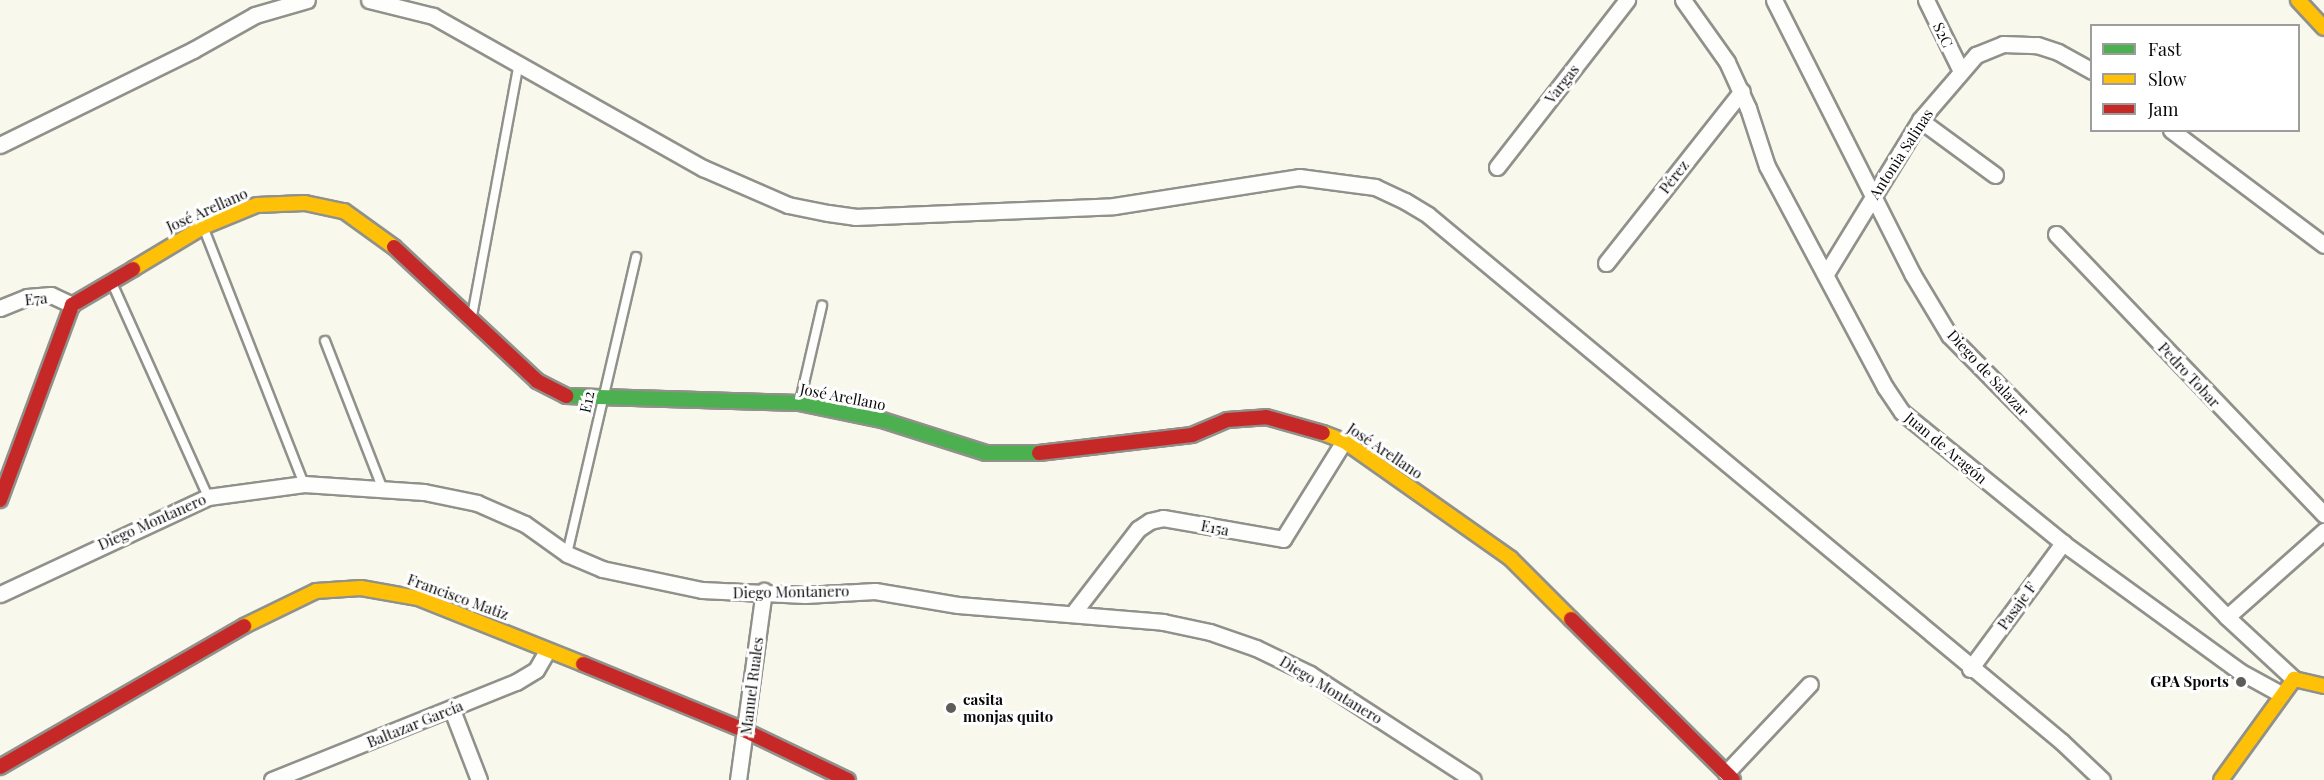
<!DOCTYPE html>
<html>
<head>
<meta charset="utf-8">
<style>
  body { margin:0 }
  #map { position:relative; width:2324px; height:780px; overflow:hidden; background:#f8f8ed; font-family:"Playfair Display",serif }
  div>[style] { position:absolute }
  .roads { filter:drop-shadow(2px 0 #91918c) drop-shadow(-2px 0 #91918c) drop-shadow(0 2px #91918c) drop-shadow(0 -2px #91918c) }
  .lane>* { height:8px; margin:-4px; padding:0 4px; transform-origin:4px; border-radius:4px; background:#fefefc }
  .street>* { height:15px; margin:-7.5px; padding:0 7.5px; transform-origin:7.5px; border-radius:7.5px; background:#fefefc }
  .fast>* { height:14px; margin:-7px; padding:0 7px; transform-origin:7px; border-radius:7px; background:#4caf50 }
  .slow>* { height:14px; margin:-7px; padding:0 7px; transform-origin:7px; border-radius:7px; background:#ffc107 }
  .jam>* { height:14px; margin:-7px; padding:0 7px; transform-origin:7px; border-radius:7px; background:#c62828 }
  .dots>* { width:16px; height:16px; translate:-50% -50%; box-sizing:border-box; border:3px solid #fff; border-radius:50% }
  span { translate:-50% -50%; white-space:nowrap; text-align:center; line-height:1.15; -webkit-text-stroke:6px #fff; paint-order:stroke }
  .street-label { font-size:15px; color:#090909 }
  .poi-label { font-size:15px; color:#090909; font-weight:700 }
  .right { translate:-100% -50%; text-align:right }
  .left { translate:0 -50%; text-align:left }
  .legend { position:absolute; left:2090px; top:24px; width:210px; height:108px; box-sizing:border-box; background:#fff; border:2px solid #9d9d9d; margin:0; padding:8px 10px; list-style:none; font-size:18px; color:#090909 }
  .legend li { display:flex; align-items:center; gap:12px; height:30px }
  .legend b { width:30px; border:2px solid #9d9d9d }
</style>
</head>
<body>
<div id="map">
  <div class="roads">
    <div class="lane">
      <div style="left:204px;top:229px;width:274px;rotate:68.6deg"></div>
      <div style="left:112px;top:283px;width:235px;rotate:65.8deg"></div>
      <div style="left:472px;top:316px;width:257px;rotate:-79.5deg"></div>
      <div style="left:325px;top:341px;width:157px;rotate:68.7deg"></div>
      <div style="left:800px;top:401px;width:98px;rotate:-77deg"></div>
      <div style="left:567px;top:554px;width:305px;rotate:-76.9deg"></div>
    </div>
    <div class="street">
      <div style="left:369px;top:0;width:66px;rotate:14deg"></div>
      <div style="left:433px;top:16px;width:310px;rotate:29.4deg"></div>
      <div style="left:703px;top:168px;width:93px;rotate:23.5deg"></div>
      <div style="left:788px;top:205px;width:41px;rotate:11.3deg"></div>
      <div style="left:828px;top:213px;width:27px;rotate:8deg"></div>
      <div style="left:855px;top:217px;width:259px;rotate:-2.4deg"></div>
      <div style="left:1114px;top:206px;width:187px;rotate:-8.9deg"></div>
      <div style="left:1299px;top:177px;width:77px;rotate:7.5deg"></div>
      <div style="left:1375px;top:187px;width:33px;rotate:25deg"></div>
      <div style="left:1405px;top:201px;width:27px;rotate:31deg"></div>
      <div style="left:1428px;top:215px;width:824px;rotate:39.73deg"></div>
      <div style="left:2062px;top:742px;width:55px;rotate:43.5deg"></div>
      <div style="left:1683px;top:0;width:76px;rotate:54.6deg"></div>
      <div style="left:1727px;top:62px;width:51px;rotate:65.5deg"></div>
      <div style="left:1748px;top:108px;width:61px;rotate:71.9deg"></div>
      <div style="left:1767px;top:166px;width:251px;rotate:61.9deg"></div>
      <div style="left:1885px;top:387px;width:30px;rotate:56deg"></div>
      <div style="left:1902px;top:412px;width:208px;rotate:39.1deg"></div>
      <div style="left:2063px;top:543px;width:218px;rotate:36deg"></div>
      <div style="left:2239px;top:671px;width:48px;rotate:28.7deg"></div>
      <div style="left:1774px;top:0;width:308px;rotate:63.2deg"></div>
      <div style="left:1913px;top:275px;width:70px;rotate:59deg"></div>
      <div style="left:1949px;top:335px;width:396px;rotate:45.4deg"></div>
      <div style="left:2227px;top:617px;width:91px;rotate:42.8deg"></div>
      <div style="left:1926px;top:0;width:79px;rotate:63.8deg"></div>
      <div style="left:1920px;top:120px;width:93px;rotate:36.3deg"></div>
      <div style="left:2171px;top:130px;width:191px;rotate:36.9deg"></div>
      <div style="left:0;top:145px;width:215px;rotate:-26.2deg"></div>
      <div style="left:193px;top:50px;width:71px;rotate:-29.4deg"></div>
      <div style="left:255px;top:15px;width:54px;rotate:-16.1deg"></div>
      <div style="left:1497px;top:167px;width:212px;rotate:-52.1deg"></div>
      <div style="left:2056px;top:234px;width:388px;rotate:46.3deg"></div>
      <div style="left:1606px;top:263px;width:219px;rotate:-51.7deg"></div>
      <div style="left:1827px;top:272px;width:178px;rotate:-58.5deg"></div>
      <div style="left:1920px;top:120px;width:86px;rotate:-49.3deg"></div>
      <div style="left:1976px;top:55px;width:29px;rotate:-22deg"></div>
      <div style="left:2003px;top:44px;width:34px;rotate:2deg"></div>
      <div style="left:2037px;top:45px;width:22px;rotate:18deg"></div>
      <div style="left:2058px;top:52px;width:39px;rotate:29deg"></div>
      <div style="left:0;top:308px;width:29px;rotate:-22deg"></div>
      <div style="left:27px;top:297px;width:24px;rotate:-5deg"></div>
      <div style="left:51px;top:295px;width:23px;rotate:25deg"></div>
      <div style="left:0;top:594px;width:230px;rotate:-25deg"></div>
      <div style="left:208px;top:497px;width:97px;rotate:-7.7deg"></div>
      <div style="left:304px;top:484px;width:120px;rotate:3.8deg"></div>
      <div style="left:424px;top:492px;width:54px;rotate:11.7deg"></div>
      <div style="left:477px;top:503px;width:52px;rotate:23.6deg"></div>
      <div style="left:525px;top:524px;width:52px;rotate:35.5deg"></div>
      <div style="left:567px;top:554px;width:38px;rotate:23deg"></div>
      <div style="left:602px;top:569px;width:102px;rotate:11.9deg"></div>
      <div style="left:702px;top:590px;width:103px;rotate:2.8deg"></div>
      <div style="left:805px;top:595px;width:70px;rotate:-3.3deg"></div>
      <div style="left:875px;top:591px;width:84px;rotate:9.6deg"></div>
      <div style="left:958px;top:605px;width:206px;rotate:4.7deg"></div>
      <div style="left:1163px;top:622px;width:48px;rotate:12deg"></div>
      <div style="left:1210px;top:632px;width:49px;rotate:19.2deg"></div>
      <div style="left:1256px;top:648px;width:60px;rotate:25.7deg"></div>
      <div style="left:1310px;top:674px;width:194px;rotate:33deg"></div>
      <div style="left:1074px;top:612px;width:105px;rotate:-52.4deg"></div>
      <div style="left:1138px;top:529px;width:14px;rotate:-34deg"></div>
      <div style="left:1150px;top:521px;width:13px;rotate:-13deg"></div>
      <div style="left:1163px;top:518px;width:122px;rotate:9.9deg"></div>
      <div style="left:1283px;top:539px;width:115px;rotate:-58.1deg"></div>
      <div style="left:2227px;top:617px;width:130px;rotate:-41.6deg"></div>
      <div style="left:1970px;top:669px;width:157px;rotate:-53.6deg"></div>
      <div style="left:452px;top:710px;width:75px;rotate:68.9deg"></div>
      <div style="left:1726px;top:773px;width:122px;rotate:-46.7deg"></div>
      <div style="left:272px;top:780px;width:263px;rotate:-21.9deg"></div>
      <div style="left:516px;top:682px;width:23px;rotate:-31deg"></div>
      <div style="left:536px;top:670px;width:22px;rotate:-60deg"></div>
      <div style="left:738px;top:780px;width:191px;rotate:-82.2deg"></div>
    </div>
    <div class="fast">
      <div style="left:566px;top:396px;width:233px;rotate:1.7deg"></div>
      <div style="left:799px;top:403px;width:85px;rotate:11.6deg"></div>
      <div style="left:882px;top:420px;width:109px;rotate:17.6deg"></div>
      <div style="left:986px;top:453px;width:53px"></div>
    </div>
    <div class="slow">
      <div style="left:2298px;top:0;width:38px;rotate:47deg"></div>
      <div style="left:133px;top:269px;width:82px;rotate:-31deg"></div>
      <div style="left:203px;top:227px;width:58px;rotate:-22.2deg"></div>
      <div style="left:257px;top:205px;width:48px;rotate:-2.4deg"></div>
      <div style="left:305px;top:203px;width:40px;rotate:12deg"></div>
      <div style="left:344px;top:211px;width:62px;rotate:35.8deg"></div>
      <div style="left:1323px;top:433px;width:22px;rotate:21deg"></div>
      <div style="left:1344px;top:441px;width:204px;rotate:35.2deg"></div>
      <div style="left:1511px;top:559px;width:85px;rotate:45deg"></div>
      <div style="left:244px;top:626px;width:80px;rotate:-25.9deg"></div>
      <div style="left:316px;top:591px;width:45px;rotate:-3.8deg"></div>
      <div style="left:361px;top:588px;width:58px;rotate:10deg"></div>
      <div style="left:418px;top:598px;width:178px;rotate:21.8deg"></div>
      <div style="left:2221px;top:780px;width:125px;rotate:-54.1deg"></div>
      <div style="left:2294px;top:679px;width:31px;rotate:13deg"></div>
    </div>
    <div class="jam">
      <div style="left:394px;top:247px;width:196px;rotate:43.1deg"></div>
      <div style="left:537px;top:381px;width:33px;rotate:27deg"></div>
      <div style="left:1039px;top:453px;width:154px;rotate:-6.7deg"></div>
      <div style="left:1192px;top:435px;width:38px;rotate:-23deg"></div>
      <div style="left:1227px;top:420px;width:39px;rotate:-4deg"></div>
      <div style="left:1266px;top:417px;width:59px;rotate:15.7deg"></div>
      <div style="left:0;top:500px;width:208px;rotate:-69.7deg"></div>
      <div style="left:72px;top:305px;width:71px;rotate:-30.5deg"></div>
      <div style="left:1571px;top:619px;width:228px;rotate:44.8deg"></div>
      <div style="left:583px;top:664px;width:176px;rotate:22.3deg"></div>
      <div style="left:746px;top:731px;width:113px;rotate:25.7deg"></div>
      <div style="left:0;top:767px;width:282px;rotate:-30deg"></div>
    </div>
  </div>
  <div class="dots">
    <div style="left:2241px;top:682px;background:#5d5d59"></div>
    <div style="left:951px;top:708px;background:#5d5d59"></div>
  </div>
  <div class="street-label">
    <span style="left:1943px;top:35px;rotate:64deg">S2C</span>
    <span style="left:1562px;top:84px;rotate:-52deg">Vargas</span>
    <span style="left:1901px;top:154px;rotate:-57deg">Antonia Salinas</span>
    <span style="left:1674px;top:177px;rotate:-52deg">Pérez</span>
    <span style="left:207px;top:210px;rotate:-24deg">José Arellano</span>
    <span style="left:36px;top:299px;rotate:-6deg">E7a</span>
    <span style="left:1988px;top:373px;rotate:47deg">Diego de Salazar</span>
    <span style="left:2189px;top:375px;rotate:47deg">Pedro Tobar</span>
    <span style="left:843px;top:397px;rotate:11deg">José Arellano</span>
    <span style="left:587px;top:402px;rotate:-78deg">E12</span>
    <span style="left:1946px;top:448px;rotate:40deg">Juan de Aragón</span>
    <span style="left:1385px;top:451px;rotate:34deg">José Arellano</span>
    <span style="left:152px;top:522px;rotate:-24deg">Diego Montanero</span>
    <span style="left:1215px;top:528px;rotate:11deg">E15a</span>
    <span style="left:791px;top:592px;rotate:-1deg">Diego Montanero</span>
    <span style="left:458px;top:597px;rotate:20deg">Francisco Matiz</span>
    <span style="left:2017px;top:606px;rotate:-54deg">Pasaje F</span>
    <span style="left:752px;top:686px;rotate:-83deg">Manuel Ruales</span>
    <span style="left:1331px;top:690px;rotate:31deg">Diego Montanero</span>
    <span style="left:415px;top:724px;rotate:-22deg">Baltazar García</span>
  </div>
  <div class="poi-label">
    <span class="right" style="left:2229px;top:682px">GPA Sports</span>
    <span class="left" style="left:963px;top:708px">casita<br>monjas quito</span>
  </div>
  <ul class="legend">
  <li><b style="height:8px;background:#4caf50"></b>Fast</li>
  <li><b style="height:8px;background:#ffc107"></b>Slow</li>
  <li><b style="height:8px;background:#c62828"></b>Jam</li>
  </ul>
</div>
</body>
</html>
